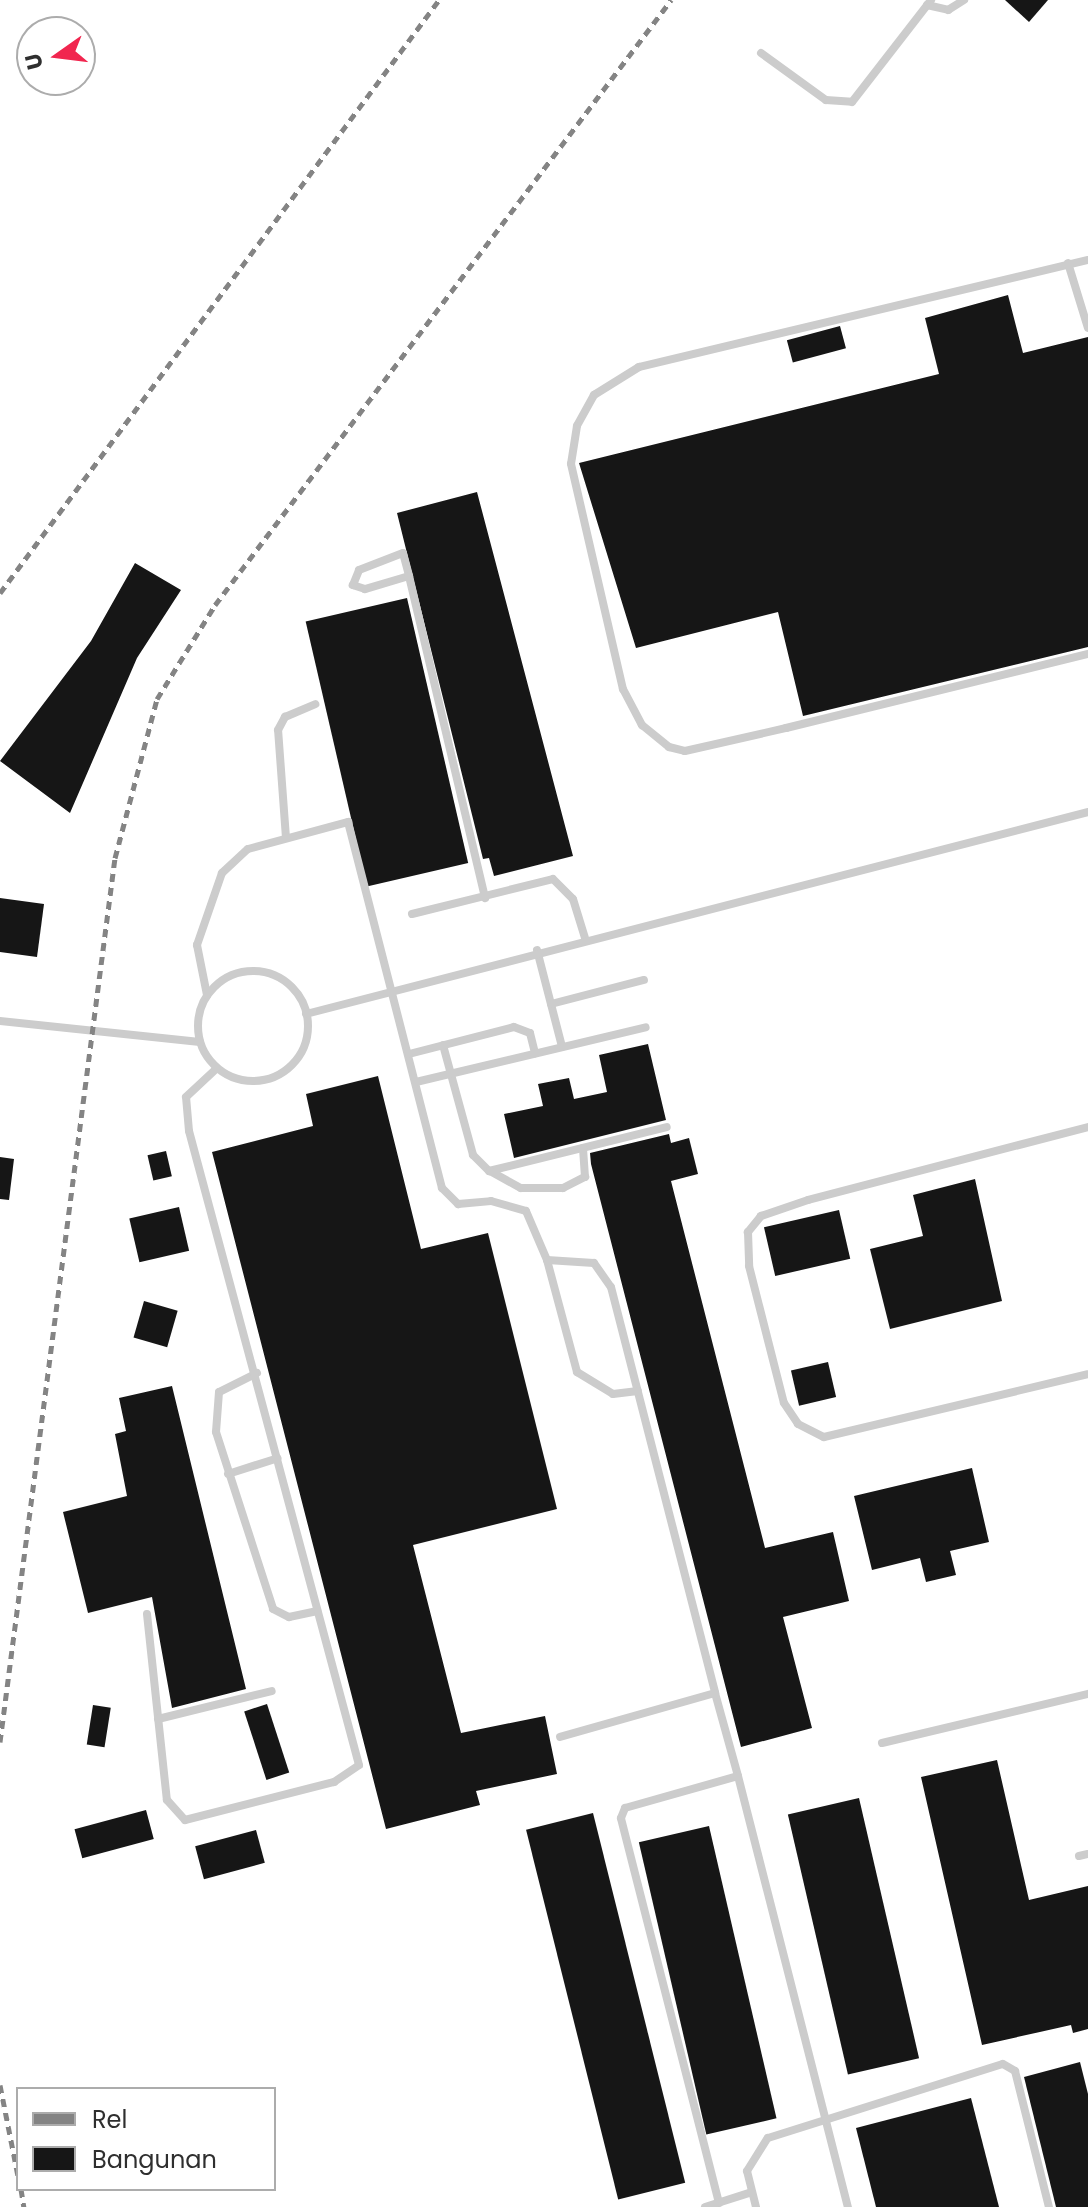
<!DOCTYPE html>
<html>
<head>
<meta charset="utf-8">
<style>
  body { margin:0 }
  #map { position:relative; width:1088px; height:2207px; overflow:hidden; background:#fff; font-family:Poppins,sans-serif }
  div>[style] { position:absolute }
  .building>* { inset:0; background:#161616; transform-origin:0 0 }
  .service>* { height:8px; margin:-4px; padding:0 4px; transform-origin:4px; border-radius:4px; background:#ccc }
  .service>.ring { margin:-4px; padding:0; box-sizing:content-box; background:none; border:8px solid #ccc; border-radius:50% }
  .rail>* { height:5px; margin-top:-2.5px; transform-origin:0; background:repeating-linear-gradient(90deg,#848484 0 8px,transparent 0 14px) }
  span { translate:-50% -50%; white-space:nowrap; text-align:center; line-height:1.15; -webkit-text-stroke:8px #fff; paint-order:stroke }
  .legend { position:absolute; left:16px; top:2087px; width:260px; height:104px; box-sizing:border-box; background:#fff; border:2px solid #acacac; margin:0; padding:10px 14px; list-style:none; font-size:24px; color:#2f2f2f }
  .legend li { display:flex; align-items:center; gap:16px; height:40px }
  .legend b { width:40px; border:2px solid #acacac }
  .north { position:absolute; left:16px; top:16px; width:80px; height:80px; box-sizing:border-box; background:#fff; border:2px solid #acacac; border-radius:50%; rotate:256deg; font-size:22px; font-weight:700; line-height:32px; text-align:center; color:#2f2f2f }
  .north::after { content:''; display:block; margin:auto; width:28px; height:36px; background:#f1264f; clip-path:polygon(50% 0,100% 100%,50% 72%,0 100%) }
</style>
</head>
<body>
<div id="map">
  <div class="building">
    <div style="clip-path:polygon(1005px 0,1048px 0,1029px 22px)"></div>
    <div style="clip-path:polygon(1008px 295px,1023px 353px,1088px 337px,1088px 647px,803px 716px,778px 612px,636px 648px,579px 463px,939px 374px,925px 318px)"></div>
    <div style="left:840px;top:326px;width:23px;height:55px;rotate:75deg"></div>
    <div style="clip-path:polygon(477px 492px,573px 856px,494px 876px,489px 858px,483px 859px,397px 513px)"></div>
    <div style="clip-path:polygon(135px 563px,181px 590px,137px 658px,70px 813px,0 761px,91px 641px)"></div>
    <div style="left:407px;top:598px;width:272px;height:104px;rotate:77deg"></div>
    <div style="clip-path:polygon(0 898px,44px 904px,37px 957px,0 952px)"></div>
    <div style="clip-path:polygon(648px 1044px,666px 1120px,514px 1158px,504px 1114px,543px 1106px,538px 1084px,569px 1078px,574px 1099px,607px 1092px,599px 1055px)"></div>
    <div style="clip-path:polygon(378px 1076px,421px 1249px,488px 1233px,557px 1509px,413px 1545px,461px 1733px,545px 1716px,557px 1774px,476px 1791px,480px 1805px,386px 1829px,212px 1152px,313px 1126px,306px 1094px)"></div>
    <div style="clip-path:polygon(669px 1134px,671px 1143px,689px 1138px,698px 1174px,671px 1181px,765px 1548px,833px 1532px,849px 1601px,783px 1617px,812px 1728px,741px 1747px,591px 1164px,590px 1153px)"></div>
    <div style="left:166px;top:1151px;width:26px;height:19px;rotate:77deg"></div>
    <div style="clip-path:polygon(0 1157px,14px 1159px,9px 1200px,0 1199px)"></div>
    <div style="clip-path:polygon(975px 1179px,1002px 1301px,890px 1329px,870px 1249px,923px 1236px,913px 1195px)"></div>
    <div style="left:179px;top:1207px;width:45px;height:51px;rotate:77deg"></div>
    <div style="left:839px;top:1210px;width:50px;height:77px;rotate:77deg"></div>
    <div style="left:144px;top:1301px;width:35px;height:38px;rotate:16deg"></div>
    <div style="left:828px;top:1362px;width:36px;height:38px;rotate:77deg"></div>
    <div style="clip-path:polygon(172px 1386px,246px 1689px,172px 1708px,152px 1597px,88px 1613px,63px 1512px,127px 1496px,115px 1434px,126px 1431px,119px 1398px)"></div>
    <div style="clip-path:polygon(972px 1468px,989px 1542px,950px 1551px,956px 1575px,926px 1582px,920px 1558px,872px 1570px,854px 1496px)"></div>
    <div style="left:267px;top:1704px;width:72px;height:24px;rotate:72deg"></div>
    <div style="left:93px;top:1705px;width:18px;height:40px;rotate:9deg"></div>
    <div style="clip-path:polygon(997px 1760px,1029px 1900px,1088px 1886px,1088px 2029px,1073px 2033px,1071px 2025px,982px 2045px,921px 1777px)"></div>
    <div style="left:859px;top:1798px;width:267px;height:73px;rotate:77deg"></div>
    <div style="left:146px;top:1810px;width:30px;height:74px;rotate:75deg"></div>
    <div style="left:593px;top:1813px;width:381px;height:69px;rotate:76deg"></div>
    <div style="left:709px;top:1826px;width:300px;height:72px;rotate:77deg"></div>
    <div style="left:256px;top:1830px;width:34px;height:63px;rotate:75deg"></div>
    <div style="clip-path:polygon(1080px 2062px,1088px 2094px,1088px 2207px,1056px 2207px,1024px 2077px)"></div>
    <div style="clip-path:polygon(971px 2098px,999px 2207px,876px 2207px,856px 2128px)"></div>
  </div>
  <div class="service">
    <div style="left:927px;top:5px;width:22px;rotate:13deg"></div>
    <div style="left:948px;top:10px;width:19px;rotate:-32deg"></div>
    <div style="left:761px;top:53px;width:80px;rotate:35.9deg"></div>
    <div style="left:826px;top:100px;width:26px;rotate:4deg"></div>
    <div style="left:852px;top:102px;width:129px;rotate:-52.2deg"></div>
    <div style="left:1088px;top:260px;width:462px;rotate:166.6deg"></div>
    <div style="left:639px;top:367px;width:53px;rotate:148.1deg"></div>
    <div style="left:594px;top:395px;width:35px;rotate:119deg"></div>
    <div style="left:577px;top:426px;width:38px;rotate:99deg"></div>
    <div style="left:571px;top:464px;width:231px;rotate:77deg"></div>
    <div style="left:623px;top:689px;width:41px;rotate:62.2deg"></div>
    <div style="left:642px;top:725px;width:35px;rotate:39deg"></div>
    <div style="left:669px;top:747px;width:16px;rotate:14deg"></div>
    <div style="left:685px;top:751px;width:104px;rotate:-12.8deg"></div>
    <div style="left:786px;top:728px;width:311px;rotate:-13.8deg"></div>
    <div style="left:1068px;top:263px;width:68px;rotate:72.9deg"></div>
    <div style="left:409px;top:576px;width:46px;rotate:163.5deg"></div>
    <div style="left:365px;top:589px;width:13px;rotate:-162deg"></div>
    <div style="left:353px;top:585px;width:16px;rotate:-68deg"></div>
    <div style="left:359px;top:570px;width:47px;rotate:-21.1deg"></div>
    <div style="left:403px;top:553px;width:24px;rotate:75deg"></div>
    <div style="left:409px;top:576px;width:331px;rotate:76.7deg"></div>
    <div style="left:286px;top:838px;width:108px;rotate:-94.2deg"></div>
    <div style="left:278px;top:730px;width:15px;rotate:-62deg"></div>
    <div style="left:285px;top:717px;width:33px;rotate:-23deg"></div>
    <div style="left:412px;top:914px;width:145px;rotate:-13.9deg"></div>
    <div style="left:553px;top:879px;width:28px;rotate:45deg"></div>
    <div style="left:573px;top:899px;width:41px;rotate:72.9deg"></div>
    <div style="left:537px;top:950px;width:100px;rotate:75.5deg"></div>
    <div class="ring" style="left:198px;top:971px;width:102px;height:102px"></div>
    <div style="left:207px;top:995px;width:51px;rotate:-101.3deg"></div>
    <div style="left:197px;top:945px;width:76px;rotate:-70.9deg"></div>
    <div style="left:222px;top:873px;width:35px;rotate:-43deg"></div>
    <div style="left:248px;top:849px;width:104px;rotate:-15.1deg"></div>
    <div style="left:348px;top:822px;width:378px;rotate:75.6deg"></div>
    <div style="left:442px;top:1188px;width:23px;rotate:45deg"></div>
    <div style="left:458px;top:1204px;width:33px;rotate:-5deg"></div>
    <div style="left:491px;top:1201px;width:36px;rotate:16deg"></div>
    <div style="left:526px;top:1211px;width:53px;rotate:66.8deg"></div>
    <div style="left:547px;top:1260px;width:47px;rotate:3.7deg"></div>
    <div style="left:594px;top:1263px;width:29px;rotate:55deg"></div>
    <div style="left:611px;top:1287px;width:419px;rotate:75.6deg"></div>
    <div style="left:715px;top:1693px;width:161px;rotate:164.2deg"></div>
    <div style="left:551px;top:1004px;width:96px;rotate:-14.5deg"></div>
    <div style="left:306px;top:1014px;width:808px;rotate:-14.48deg"></div>
    <div style="left:0;top:1021px;width:201px;rotate:6deg"></div>
    <div style="left:443px;top:1045px;width:114px;rotate:74.7deg"></div>
    <div style="left:473px;top:1155px;width:23px;rotate:45deg"></div>
    <div style="left:489px;top:1171px;width:183px;rotate:-13.9deg"></div>
    <div style="left:409px;top:1054px;width:108px;rotate:-14.4deg"></div>
    <div style="left:514px;top:1027px;width:17px;rotate:21deg"></div>
    <div style="left:530px;top:1033px;width:21px;rotate:76deg"></div>
    <div style="left:416px;top:1082px;width:236px;rotate:-13.4deg"></div>
    <div style="left:1088px;top:1127px;width:289px;rotate:165.4deg"></div>
    <div style="left:808px;top:1200px;width:50px;rotate:161.2deg"></div>
    <div style="left:761px;top:1216px;width:21px;rotate:129deg"></div>
    <div style="left:748px;top:1232px;width:34px;rotate:88deg"></div>
    <div style="left:749px;top:1266px;width:141px;rotate:75.7deg"></div>
    <div style="left:784px;top:1403px;width:25px;rotate:56deg"></div>
    <div style="left:798px;top:1424px;width:29px;rotate:27deg"></div>
    <div style="left:824px;top:1437px;width:271px;rotate:-13.4deg"></div>
    <div style="left:490px;top:1171px;width:35px;rotate:29deg"></div>
    <div style="left:521px;top:1188px;width:42px"></div>
    <div style="left:563px;top:1188px;width:25px;rotate:-27deg"></div>
    <div style="left:585px;top:1177px;width:29px;rotate:-94deg"></div>
    <div style="left:547px;top:1260px;width:116px;rotate:75deg"></div>
    <div style="left:577px;top:1372px;width:42px;rotate:31.4deg"></div>
    <div style="left:613px;top:1394px;width:25px;rotate:-7deg"></div>
    <div style="left:257px;top:1373px;width:42px;rotate:153.4deg"></div>
    <div style="left:219px;top:1392px;width:40px;rotate:94.3deg"></div>
    <div style="left:216px;top:1432px;width:186px;rotate:72.1deg"></div>
    <div style="left:273px;top:1609px;width:18px;rotate:27deg"></div>
    <div style="left:289px;top:1617px;width:29px;rotate:-12deg"></div>
    <div style="left:228px;top:1474px;width:52px;rotate:-17.7deg"></div>
    <div style="left:147px;top:1614px;width:187px;rotate:83.9deg"></div>
    <div style="left:167px;top:1800px;width:27px;rotate:48deg"></div>
    <div style="left:185px;top:1820px;width:154px;rotate:-14.3deg"></div>
    <div style="left:334px;top:1782px;width:30px;rotate:-34deg"></div>
    <div style="left:359px;top:1765px;width:656px;rotate:-105.01deg"></div>
    <div style="left:189px;top:1131px;width:34px;rotate:-95deg"></div>
    <div style="left:186px;top:1097px;width:42px;rotate:-43.1deg"></div>
    <div style="left:715px;top:1693px;width:86px;rotate:74.5deg"></div>
    <div style="left:158px;top:1719px;width:117px;rotate:-13.8deg"></div>
    <div style="left:882px;top:1743px;width:212px;rotate:-13.4deg"></div>
    <div style="left:1079px;top:1856px;width:9px;rotate:-13deg"></div>
    <div style="left:719px;top:2203px;width:397px;rotate:-104.3deg"></div>
    <div style="left:621px;top:1818px;width:11px;rotate:-68deg"></div>
    <div style="left:625px;top:1808px;width:117px;rotate:-15.8deg"></div>
    <div style="left:738px;top:1776px;width:445px;rotate:75.7deg"></div>
    <div style="left:705px;top:2207px;width:49px;rotate:-17.7deg"></div>
    <div style="left:756px;top:2207px;width:37px;rotate:-104deg"></div>
    <div style="left:747px;top:2171px;width:39px;rotate:-58deg"></div>
    <div style="left:768px;top:2138px;width:246px;rotate:-17.5deg"></div>
    <div style="left:1003px;top:2064px;width:14px;rotate:30deg"></div>
    <div style="left:1015px;top:2071px;width:140px;rotate:76deg"></div>
  </div>
  <div class="rail">
    <div style="left:0;top:593px;width:738px;rotate:-53.49deg"></div>
    <div style="left:0;top:1742px;width:891px;rotate:-82.59deg"></div>
    <div style="left:115px;top:858px;width:164px;rotate:-75.2deg"></div>
    <div style="left:157px;top:699px;width:110px;rotate:-58.3deg"></div>
    <div style="left:215px;top:605px;width:758px;rotate:-52.99deg"></div>
    <div style="left:0;top:2085px;width:93px;rotate:78.8deg"></div>
    <div style="left:21px;top:2189px;width:18px;rotate:81deg"></div>
  </div>
  <ul class="legend">
  <li><b style="height:10px;background:#848484"></b>Rel</li>
  <li><b style="height:22px;background:#161616"></b>Bangunan</li>
  </ul>
  <div class="north">U</div>
</div>
</body>
</html>
